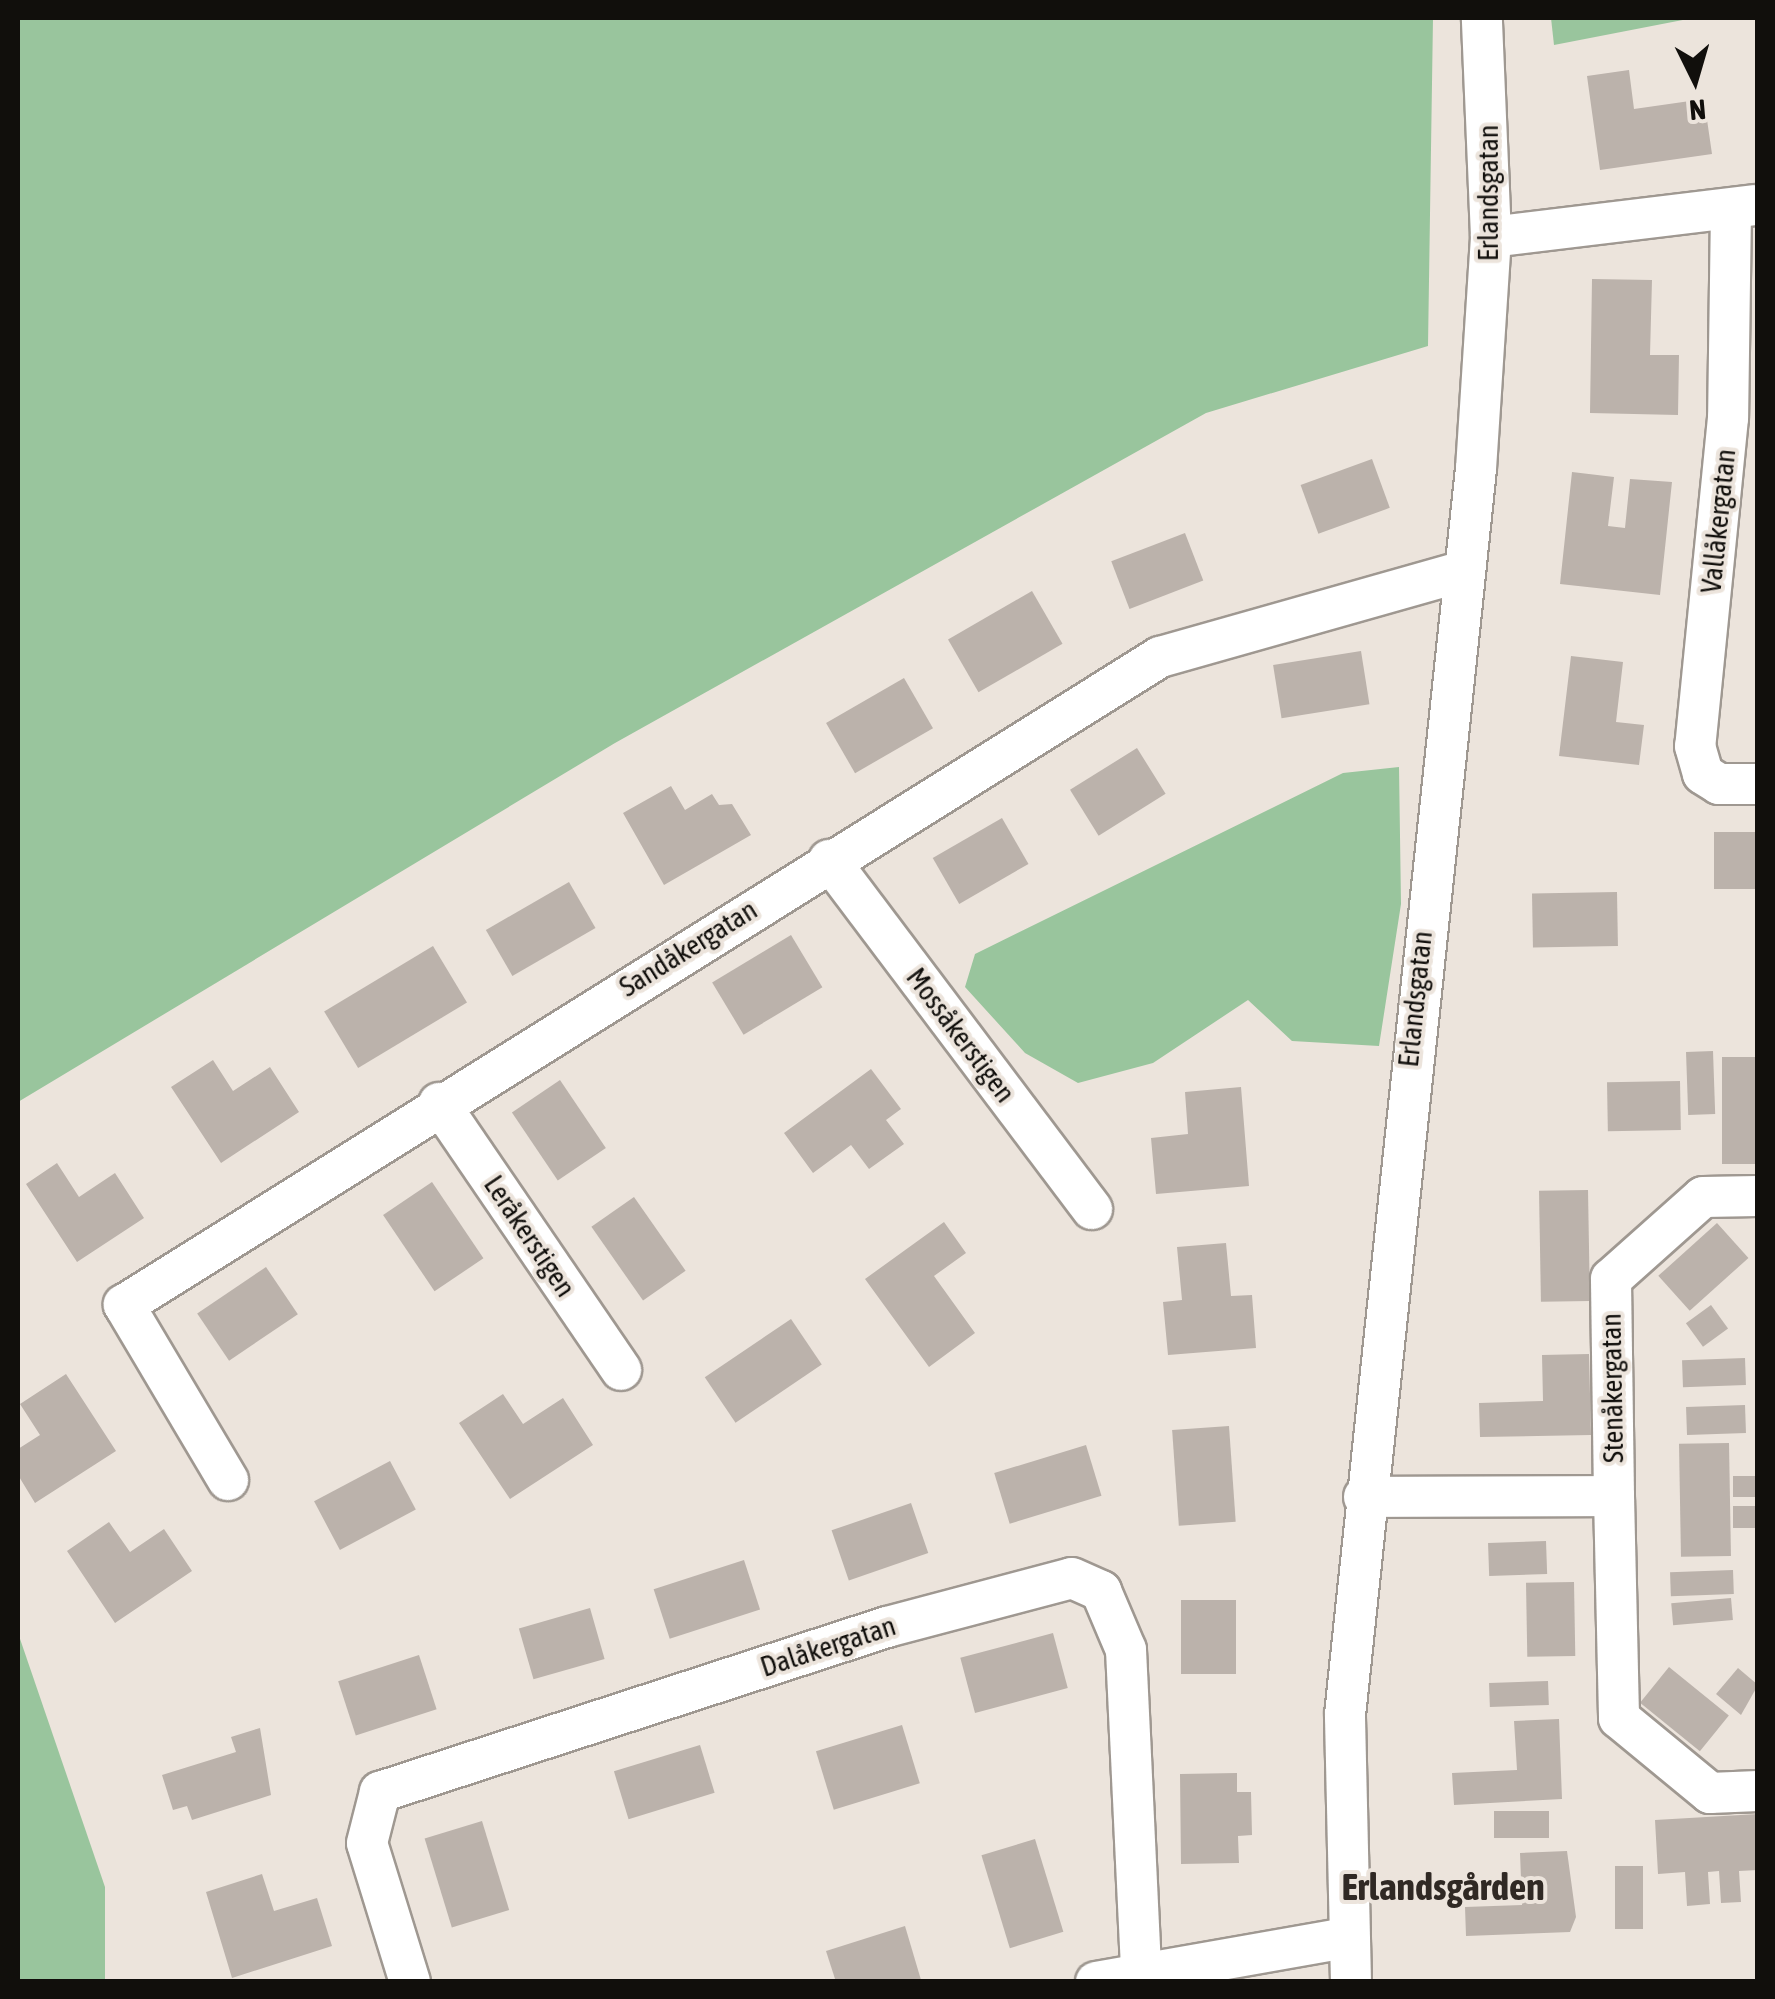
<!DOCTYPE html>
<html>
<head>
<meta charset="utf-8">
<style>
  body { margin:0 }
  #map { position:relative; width:1775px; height:1999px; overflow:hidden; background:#ece4dc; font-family:"Asap Condensed",sans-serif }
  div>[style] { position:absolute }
  .green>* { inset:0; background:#99c59d }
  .building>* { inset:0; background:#bbb2ab; transform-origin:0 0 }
  .roads { filter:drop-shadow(2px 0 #9f9891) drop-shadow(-2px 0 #9f9891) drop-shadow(0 2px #9f9891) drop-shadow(0 -2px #9f9891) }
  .street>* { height:40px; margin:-20px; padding:0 20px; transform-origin:20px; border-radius:20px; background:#fff }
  span { translate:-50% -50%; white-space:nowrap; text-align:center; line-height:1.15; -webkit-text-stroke:8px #ece4dc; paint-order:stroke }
  .street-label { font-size:28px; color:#110f0c }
  .district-label { font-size:38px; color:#302924; font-weight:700 }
  .frame { position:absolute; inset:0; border:20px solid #110f0c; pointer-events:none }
  .north { position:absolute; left:1645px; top:30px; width:100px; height:100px; -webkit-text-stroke:8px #ece4dc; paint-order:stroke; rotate:175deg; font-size:28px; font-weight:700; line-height:40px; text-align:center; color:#110f0c }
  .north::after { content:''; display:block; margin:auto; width:35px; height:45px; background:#110f0c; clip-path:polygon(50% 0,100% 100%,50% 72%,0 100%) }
</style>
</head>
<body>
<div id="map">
  <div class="green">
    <div style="clip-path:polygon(18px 18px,1433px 18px,1428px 346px,1206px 413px,615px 743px,18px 1102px)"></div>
    <div style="clip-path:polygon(1551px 18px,1693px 18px,1554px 45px)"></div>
    <div style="clip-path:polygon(1399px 767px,1401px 904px,1379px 1046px,1292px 1041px,1248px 1000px,1153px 1063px,1078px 1083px,1025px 1053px,965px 987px,975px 954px,1343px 773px)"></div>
    <div style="clip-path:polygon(18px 1633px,105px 1887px,105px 1981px,18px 1981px)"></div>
  </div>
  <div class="building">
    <div style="clip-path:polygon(1629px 70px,1634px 109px,1704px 99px,1712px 154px,1600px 170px,1587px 76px)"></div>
    <div style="clip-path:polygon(1592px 279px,1652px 280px,1650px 355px,1679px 355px,1678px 415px,1590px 413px)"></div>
    <div style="left:1372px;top:459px;width:52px;height:76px;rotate:70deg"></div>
    <div style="clip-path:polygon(1572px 472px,1614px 477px,1608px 526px,1625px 528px,1630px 479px,1672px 482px,1660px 595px,1560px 584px)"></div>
    <div style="left:1185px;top:533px;width:51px;height:79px;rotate:69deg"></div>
    <div style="left:1032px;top:591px;width:61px;height:97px;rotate:60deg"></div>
    <div style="left:1361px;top:651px;width:54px;height:89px;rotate:81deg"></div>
    <div style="clip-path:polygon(1571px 656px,1623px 662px,1616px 722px,1644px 725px,1639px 765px,1559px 756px)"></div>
    <div style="left:904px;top:678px;width:58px;height:90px;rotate:60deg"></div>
    <div style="left:1137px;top:748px;width:54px;height:79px;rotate:58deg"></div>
    <div style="clip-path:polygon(671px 786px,685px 810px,712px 794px,719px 805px,732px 804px,751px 835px,664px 885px,623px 813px)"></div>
    <div style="left:1002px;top:818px;width:53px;height:80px;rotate:60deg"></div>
    <div style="left:1714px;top:832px;width:44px;height:57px"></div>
    <div style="left:569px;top:882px;width:53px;height:96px;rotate:60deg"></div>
    <div style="left:1617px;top:892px;width:54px;height:85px;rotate:89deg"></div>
    <div style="left:791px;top:935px;width:61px;height:92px;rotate:59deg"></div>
    <div style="left:433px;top:946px;width:66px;height:127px;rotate:59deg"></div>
    <div style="left:1713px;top:1051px;width:63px;height:27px;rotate:88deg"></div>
    <div style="left:1722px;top:1057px;width:34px;height:107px"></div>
    <div style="clip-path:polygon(213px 1060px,233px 1091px,270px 1067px,299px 1112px,221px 1163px,171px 1087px)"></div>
    <div style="clip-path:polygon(871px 1069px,901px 1109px,886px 1120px,904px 1144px,869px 1169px,851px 1145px,813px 1173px,784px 1133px)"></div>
    <div style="left:560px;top:1080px;width:82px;height:58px;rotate:56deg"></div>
    <div style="left:1680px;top:1081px;width:49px;height:73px;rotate:89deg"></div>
    <div style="clip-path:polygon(1241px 1087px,1249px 1186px,1156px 1194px,1151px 1138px,1188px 1134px,1185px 1092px)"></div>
    <div style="clip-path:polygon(57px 1163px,79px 1197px,115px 1173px,144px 1218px,77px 1262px,26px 1184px)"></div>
    <div style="left:432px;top:1182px;width:92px;height:59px;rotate:56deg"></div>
    <div style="left:1588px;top:1190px;width:111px;height:49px;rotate:89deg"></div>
    <div style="left:634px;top:1197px;width:90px;height:52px;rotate:55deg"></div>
    <div style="clip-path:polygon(944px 1222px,966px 1253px,934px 1276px,975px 1333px,929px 1367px,865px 1279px)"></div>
    <div style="left:1717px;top:1223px;width:47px;height:79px;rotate:48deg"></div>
    <div style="clip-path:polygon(1226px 1243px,1231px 1296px,1252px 1295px,1256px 1348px,1168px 1355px,1163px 1302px,1182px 1300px,1177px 1247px)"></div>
    <div style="left:266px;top:1267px;width:57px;height:83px;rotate:56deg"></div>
    <div style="left:1711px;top:1305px;width:29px;height:31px;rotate:54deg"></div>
    <div style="left:791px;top:1319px;width:55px;height:104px;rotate:56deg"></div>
    <div style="clip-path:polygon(1589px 1354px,1591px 1435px,1480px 1437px,1479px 1403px,1543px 1401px,1542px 1355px)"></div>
    <div style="left:1745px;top:1358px;width:27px;height:63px;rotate:88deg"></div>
    <div style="clip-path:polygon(66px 1374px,116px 1451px,35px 1503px,18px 1475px,18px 1449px,40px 1435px,20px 1404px)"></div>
    <div style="clip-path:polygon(503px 1394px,523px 1424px,563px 1398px,593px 1445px,510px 1499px,459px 1423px)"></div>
    <div style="left:1745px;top:1405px;width:28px;height:59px;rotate:88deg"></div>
    <div style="left:1229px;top:1426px;width:96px;height:57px;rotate:86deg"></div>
    <div style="left:1729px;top:1443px;width:113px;height:50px;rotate:89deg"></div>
    <div style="left:1086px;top:1445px;width:53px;height:96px;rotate:73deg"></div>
    <div style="left:390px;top:1461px;width:55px;height:86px;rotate:62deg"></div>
    <div style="left:1758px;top:1476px;width:21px;height:25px;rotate:90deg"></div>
    <div style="left:911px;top:1503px;width:53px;height:84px;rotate:71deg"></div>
    <div style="left:1758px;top:1506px;width:22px;height:25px;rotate:90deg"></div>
    <div style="clip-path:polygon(109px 1522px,130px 1552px,164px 1529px,192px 1571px,115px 1623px,67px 1551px)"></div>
    <div style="left:1546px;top:1541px;width:33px;height:58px;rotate:88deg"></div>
    <div style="left:744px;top:1560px;width:52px;height:95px;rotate:72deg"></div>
    <div style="left:1733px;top:1570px;width:24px;height:63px;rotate:88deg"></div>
    <div style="left:1574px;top:1582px;width:74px;height:48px;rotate:89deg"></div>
    <div style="left:1731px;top:1598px;width:22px;height:60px;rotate:85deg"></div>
    <div style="left:1181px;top:1600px;width:55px;height:74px"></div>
    <div style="left:590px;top:1608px;width:53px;height:74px;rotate:74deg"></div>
    <div style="left:1053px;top:1633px;width:57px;height:96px;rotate:75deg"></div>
    <div style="left:419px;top:1655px;width:57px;height:85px;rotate:72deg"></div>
    <div style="left:1669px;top:1667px;width:77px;height:46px;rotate:39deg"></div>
    <div style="clip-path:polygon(1738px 1668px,1758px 1685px,1741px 1715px,1716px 1694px)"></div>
    <div style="left:1548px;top:1681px;width:24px;height:59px;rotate:88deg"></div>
    <div style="clip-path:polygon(1559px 1719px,1562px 1799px,1454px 1805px,1452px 1773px,1517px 1770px,1514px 1721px)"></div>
    <div style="left:902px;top:1725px;width:61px;height:90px;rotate:73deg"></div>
    <div style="clip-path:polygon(260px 1728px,271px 1795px,192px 1820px,187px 1806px,173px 1810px,162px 1775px,236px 1752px,231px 1737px)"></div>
    <div style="left:700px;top:1745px;width:50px;height:90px;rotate:73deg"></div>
    <div style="clip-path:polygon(1237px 1773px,1237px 1792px,1251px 1792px,1252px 1835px,1238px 1836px,1239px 1863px,1181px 1864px,1180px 1774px)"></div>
    <div style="left:1494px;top:1811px;width:55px;height:27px"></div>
    <div style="clip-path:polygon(1758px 1814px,1758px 1870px,1739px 1871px,1741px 1902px,1721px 1903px,1719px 1871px,1708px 1872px,1710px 1904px,1687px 1906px,1685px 1872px,1658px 1874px,1655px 1820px)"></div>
    <div style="left:482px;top:1821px;width:93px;height:60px;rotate:73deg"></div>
    <div style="left:1035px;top:1839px;width:97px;height:56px;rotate:73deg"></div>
    <div style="clip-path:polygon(1567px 1851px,1576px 1917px,1570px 1932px,1466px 1936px,1465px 1907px,1522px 1905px,1520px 1853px)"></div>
    <div style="left:1615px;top:1866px;width:28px;height:63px"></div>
    <div style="clip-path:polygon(262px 1874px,274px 1911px,317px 1898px,332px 1946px,232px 1978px,206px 1892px)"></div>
    <div style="clip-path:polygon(905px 1926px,921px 1980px,836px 1982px,826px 1951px)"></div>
  </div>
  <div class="roads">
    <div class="street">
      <div style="left:1731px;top:209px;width:209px;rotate:90.8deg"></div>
      <div style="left:1728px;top:418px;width:330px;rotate:95.7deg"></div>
      <div style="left:1695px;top:746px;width:29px;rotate:74deg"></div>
      <div style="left:1703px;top:774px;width:19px;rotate:32deg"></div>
      <div style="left:1719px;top:784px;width:39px"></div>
      <div style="left:1491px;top:237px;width:266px;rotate:-6.9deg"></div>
      <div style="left:829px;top:860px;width:437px;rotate:53deg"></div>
      <div style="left:439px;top:1103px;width:323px;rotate:55.7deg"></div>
      <div style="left:228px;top:1480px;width:204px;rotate:-120.7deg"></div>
      <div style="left:124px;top:1305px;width:1222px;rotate:-32.03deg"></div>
      <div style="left:1160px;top:657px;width:316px;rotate:-15.8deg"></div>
      <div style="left:1614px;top:1496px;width:222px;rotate:88.7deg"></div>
      <div style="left:1619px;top:1718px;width:118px;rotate:39.5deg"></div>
      <div style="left:1710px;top:1793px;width:48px;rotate:-2.4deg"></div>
      <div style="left:1364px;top:1497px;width:250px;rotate:-0.2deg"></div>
      <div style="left:1614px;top:1496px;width:217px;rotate:-90.8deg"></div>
      <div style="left:1611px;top:1279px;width:123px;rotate:-41.7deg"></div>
      <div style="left:1703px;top:1197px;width:55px;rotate:-1deg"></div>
      <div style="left:410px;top:1982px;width:145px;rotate:-107.2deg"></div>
      <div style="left:367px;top:1843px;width:53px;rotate:-75.7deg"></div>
      <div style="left:380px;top:1792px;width:533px;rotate:-18.03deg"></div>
      <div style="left:887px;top:1627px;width:191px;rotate:-14.8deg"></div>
      <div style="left:1072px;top:1578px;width:32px;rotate:24deg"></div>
      <div style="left:1101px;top:1591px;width:64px;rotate:67deg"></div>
      <div style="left:1126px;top:1650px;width:319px;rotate:87.3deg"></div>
      <div style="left:1096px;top:1982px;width:253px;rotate:-10deg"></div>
      <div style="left:1351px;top:1982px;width:267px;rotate:-91.3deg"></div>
      <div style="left:1345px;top:1715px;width:1253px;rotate:-84deg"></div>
      <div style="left:1476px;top:469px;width:232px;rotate:-86.3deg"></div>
      <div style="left:1491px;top:237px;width:219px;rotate:-92.4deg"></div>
    </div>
  </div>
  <div class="street-label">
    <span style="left:1488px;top:193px;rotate:-90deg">Erlandsgatan</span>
    <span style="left:1718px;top:521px;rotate:-84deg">Vallåkergatan</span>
    <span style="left:688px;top:948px;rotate:-32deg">Sandåkergatan</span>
    <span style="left:1415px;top:999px;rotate:-84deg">Erlandsgatan</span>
    <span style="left:961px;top:1035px;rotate:53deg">Mossåkerstigen</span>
    <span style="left:530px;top:1236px;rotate:56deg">Leråkerstigen</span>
    <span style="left:1612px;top:1388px;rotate:-91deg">Stenåkergatan</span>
    <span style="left:828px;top:1646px;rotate:-18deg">Dalåkergatan</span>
  </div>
  <div class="district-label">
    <span style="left:1443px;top:1887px">Erlandsgården</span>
  </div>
  <div class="frame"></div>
  <div class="north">N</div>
</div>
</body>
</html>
